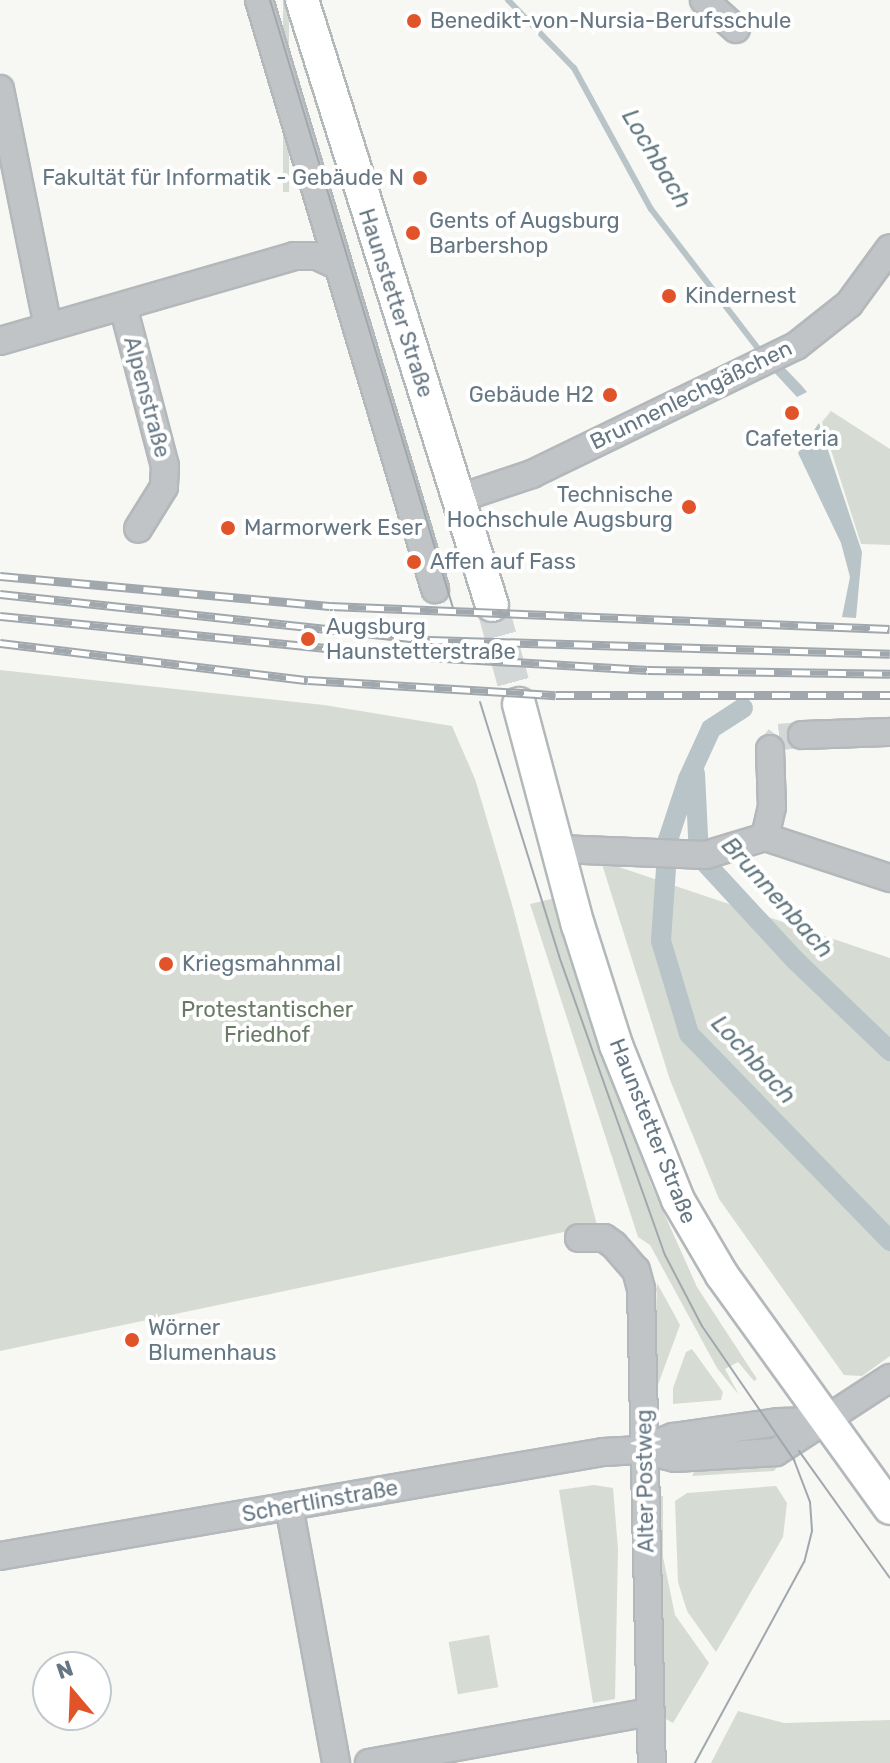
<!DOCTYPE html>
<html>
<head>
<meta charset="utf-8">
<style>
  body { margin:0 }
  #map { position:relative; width:890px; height:1763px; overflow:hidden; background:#f7f7f3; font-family:Rubik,sans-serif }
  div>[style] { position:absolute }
  .green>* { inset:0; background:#d6dcd3; transform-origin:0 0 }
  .water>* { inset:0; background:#b8c4c8 }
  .stream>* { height:6px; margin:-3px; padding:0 3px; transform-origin:3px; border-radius:3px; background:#b8c4c8 }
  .canal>* { height:20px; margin:-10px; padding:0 10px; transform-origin:10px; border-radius:10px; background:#b8c4c8 }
  .minor-tunnel>* { height:26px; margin-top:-13px; transform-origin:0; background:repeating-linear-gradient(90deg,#d3d7d7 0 26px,transparent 0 39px) }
  .major-tunnel>* { height:32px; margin-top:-16px; transform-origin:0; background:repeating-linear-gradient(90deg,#d3d7d7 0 32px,transparent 0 48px) }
  .roads { filter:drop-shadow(2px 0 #b3b8bb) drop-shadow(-2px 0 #b3b8bb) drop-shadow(0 2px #b3b8bb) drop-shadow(0 -2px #b3b8bb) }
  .minor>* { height:26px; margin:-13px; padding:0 13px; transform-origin:13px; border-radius:13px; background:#c0c4c7 }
  .major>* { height:32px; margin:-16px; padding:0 16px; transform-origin:16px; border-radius:16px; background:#fff }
  .tram>* { height:2px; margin:-1px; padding:0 1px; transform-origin:1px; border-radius:1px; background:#a1a8ad }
  .rail>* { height:9px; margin-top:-4.5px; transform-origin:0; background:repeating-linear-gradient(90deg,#fff 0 18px,#a1a8ad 0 36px); box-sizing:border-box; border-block:2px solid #a1a8ad }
  .dots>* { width:22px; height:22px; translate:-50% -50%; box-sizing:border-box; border:4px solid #fff; border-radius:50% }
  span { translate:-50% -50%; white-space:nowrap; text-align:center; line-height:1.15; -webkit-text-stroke:8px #fff; paint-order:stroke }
  .poi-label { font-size:22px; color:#667784 }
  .left { translate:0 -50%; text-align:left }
  .right { translate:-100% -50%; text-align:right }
  .street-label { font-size:22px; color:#667784 }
  .park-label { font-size:22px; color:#697b65 }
  .water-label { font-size:24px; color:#627880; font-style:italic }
  .north { position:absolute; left:32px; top:1651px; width:80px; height:80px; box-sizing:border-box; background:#fff; border:2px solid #c2c9ce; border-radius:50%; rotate:341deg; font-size:22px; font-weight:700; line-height:32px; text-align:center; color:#667784 }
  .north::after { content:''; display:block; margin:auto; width:28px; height:36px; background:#e15429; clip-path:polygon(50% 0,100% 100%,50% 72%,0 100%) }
</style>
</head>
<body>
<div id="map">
  <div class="green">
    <div style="left:283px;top:0;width:6px;height:192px"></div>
    <div style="clip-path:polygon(831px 411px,890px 449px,890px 545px,861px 544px,822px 422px)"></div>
    <div style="clip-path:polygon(0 670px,324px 705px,452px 726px,475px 779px,511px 901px,597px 1225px,0 1351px)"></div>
    <div style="clip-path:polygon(601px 861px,890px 958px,890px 1356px,862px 1376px,844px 1375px,719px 1199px,670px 1080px)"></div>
    <div style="clip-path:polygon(555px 898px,651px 1184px,697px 1287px,757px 1379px,754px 1381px,738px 1362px,725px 1369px,739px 1395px,717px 1368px,650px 1245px,638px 1237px,530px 904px)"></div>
    <div style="clip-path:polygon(657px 1283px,680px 1325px,653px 1398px)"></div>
    <div style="clip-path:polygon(692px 1349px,723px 1392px,721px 1400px,673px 1404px,673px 1388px,686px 1352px)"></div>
    <div style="clip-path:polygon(778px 1466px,774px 1471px,692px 1476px,694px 1472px)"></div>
    <div style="clip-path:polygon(594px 1485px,613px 1488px,618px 1549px,615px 1699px,593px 1703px,559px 1490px)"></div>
    <div style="clip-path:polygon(776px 1486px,787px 1503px,783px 1537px,716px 1652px,687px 1611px,678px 1582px,675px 1501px,687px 1493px)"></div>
    <div style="clip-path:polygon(658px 1496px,663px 1496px,663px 1557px,675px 1615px,709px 1663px,673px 1723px,664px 1718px,663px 1661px,657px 1661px)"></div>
    <div style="left:489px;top:1635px;width:53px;height:41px;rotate:80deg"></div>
    <div style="clip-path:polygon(738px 1711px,784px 1723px,890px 1720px,890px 1763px,711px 1763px)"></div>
  </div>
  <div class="water">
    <div style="clip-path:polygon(781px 364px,802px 386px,807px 392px,797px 397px,771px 369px)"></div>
    <div style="clip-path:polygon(819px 423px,862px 552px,856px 618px,842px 617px,850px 577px,841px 543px,798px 453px)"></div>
  </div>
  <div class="stream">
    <div style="left:508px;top:0;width:95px;rotate:45.9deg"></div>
    <div style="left:574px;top:68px;width:161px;rotate:61.4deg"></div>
    <div style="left:651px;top:209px;width:174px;rotate:52.5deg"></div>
  </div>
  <div class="canal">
    <div style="left:743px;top:708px;width:38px;rotate:147deg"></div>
    <div style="left:711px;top:729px;width:55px;rotate:114.7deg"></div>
    <div style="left:688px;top:779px;width:64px;rotate:108.2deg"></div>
    <div style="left:668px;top:840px;width:101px;rotate:94deg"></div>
    <div style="left:661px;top:941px;width:97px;rotate:73.2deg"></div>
    <div style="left:689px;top:1034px;width:289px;rotate:45.8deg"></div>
    <div style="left:695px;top:774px;width:82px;rotate:87.2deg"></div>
    <div style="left:699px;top:856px;width:142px;rotate:47.3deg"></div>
    <div style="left:795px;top:960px;width:132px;rotate:43.8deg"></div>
  </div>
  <div class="minor-tunnel">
    <div style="left:770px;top:749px;width:15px;rotate:-53deg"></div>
    <div style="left:779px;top:737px;width:23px;rotate:-5deg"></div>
  </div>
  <div class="major-tunnel">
    <div style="left:492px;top:605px;width:103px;rotate:74.7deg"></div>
  </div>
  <div class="roads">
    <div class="minor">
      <div style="left:259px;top:0;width:615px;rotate:73.36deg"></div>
      <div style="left:704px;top:0;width:43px;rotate:42.2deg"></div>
      <div style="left:0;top:89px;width:242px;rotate:78.6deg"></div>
      <div style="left:123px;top:306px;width:165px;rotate:75.3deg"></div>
      <div style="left:165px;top:466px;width:21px;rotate:93deg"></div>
      <div style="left:164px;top:487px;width:49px;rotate:121.8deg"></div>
      <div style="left:0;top:341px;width:306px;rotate:-16.1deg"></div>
      <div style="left:294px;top:256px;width:23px"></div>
      <div style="left:317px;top:256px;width:21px;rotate:25deg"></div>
      <div style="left:460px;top:498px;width:76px;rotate:-18.4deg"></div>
      <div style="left:532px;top:474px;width:293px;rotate:-25.9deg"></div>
      <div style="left:796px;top:346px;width:68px;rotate:-38.4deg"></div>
      <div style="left:849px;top:304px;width:69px;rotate:-53.8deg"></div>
      <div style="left:802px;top:735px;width:88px;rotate:-2deg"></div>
      <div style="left:765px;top:837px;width:31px;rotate:-77deg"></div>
      <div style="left:772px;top:807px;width:58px;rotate:-92deg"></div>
      <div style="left:559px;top:849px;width:147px;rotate:2.3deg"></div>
      <div style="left:706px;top:855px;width:62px;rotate:-17deg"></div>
      <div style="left:765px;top:837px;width:132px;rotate:18.2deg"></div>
      <div style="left:579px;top:1238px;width:25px"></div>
      <div style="left:604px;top:1238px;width:12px;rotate:35deg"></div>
      <div style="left:614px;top:1245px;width:33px;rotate:49deg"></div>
      <div style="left:636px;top:1270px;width:20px;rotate:75deg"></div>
      <div style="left:641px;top:1289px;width:474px;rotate:88.7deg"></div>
      <div style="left:641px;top:1450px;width:35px;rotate:-22deg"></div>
      <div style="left:673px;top:1437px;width:106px;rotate:-8.1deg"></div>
      <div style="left:778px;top:1422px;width:47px;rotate:-1.2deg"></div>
      <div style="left:289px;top:1506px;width:261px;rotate:79.6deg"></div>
      <div style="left:0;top:1556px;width:612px;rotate:-9.79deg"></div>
      <div style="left:603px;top:1452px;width:38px;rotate:-3deg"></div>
      <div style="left:641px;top:1450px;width:35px;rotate:13deg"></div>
      <div style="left:675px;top:1458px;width:101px;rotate:-3.4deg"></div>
      <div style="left:776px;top:1452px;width:136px;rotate:-33deg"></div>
      <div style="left:369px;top:1763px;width:285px;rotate:-10.3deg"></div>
    </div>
    <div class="major">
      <div style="left:302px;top:0;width:634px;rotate:72.57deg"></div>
      <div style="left:519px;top:704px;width:229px;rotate:75.1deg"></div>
      <div style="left:578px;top:925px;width:126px;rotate:72.4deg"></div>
      <div style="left:616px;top:1045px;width:167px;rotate:68.2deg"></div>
      <div style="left:678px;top:1200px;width:87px;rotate:59.6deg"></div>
      <div style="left:722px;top:1275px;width:287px;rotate:54.2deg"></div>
    </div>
  </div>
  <div class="tram">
    <div style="left:270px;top:0;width:635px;rotate:73.25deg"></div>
    <div style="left:480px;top:702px;width:266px;rotate:72.7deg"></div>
    <div style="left:559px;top:956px;width:317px;rotate:70.5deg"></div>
    <div style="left:665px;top:1255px;width:80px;rotate:62.5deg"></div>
    <div style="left:702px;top:1326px;width:163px;rotate:55.5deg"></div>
    <div style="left:794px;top:1460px;width:45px;rotate:69.1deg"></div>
    <div style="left:810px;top:1502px;width:29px;rotate:86deg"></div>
    <div style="left:812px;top:1531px;width:32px;rotate:104deg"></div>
    <div style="left:804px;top:1562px;width:229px;rotate:118.5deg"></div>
    <div style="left:799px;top:1451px;width:156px;rotate:54.4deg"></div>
  </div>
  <div class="rail">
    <div style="left:0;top:576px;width:331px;rotate:5.2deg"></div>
    <div style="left:330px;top:606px;width:560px;rotate:2.35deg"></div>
    <div style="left:0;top:594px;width:432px;rotate:6.1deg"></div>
    <div style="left:430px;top:640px;width:460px;rotate:1.7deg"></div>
    <div style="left:0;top:616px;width:397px;rotate:5.6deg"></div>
    <div style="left:395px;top:655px;width:253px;rotate:3.4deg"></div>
    <div style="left:648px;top:670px;width:242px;rotate:0.9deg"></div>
    <div style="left:0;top:643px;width:310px;rotate:6.9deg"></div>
    <div style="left:308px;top:680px;width:248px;rotate:3.5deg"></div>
    <div style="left:556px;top:695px;width:334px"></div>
  </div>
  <div class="dots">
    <div style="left:414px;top:21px;background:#e15429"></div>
    <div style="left:420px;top:178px;background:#e15429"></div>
    <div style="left:413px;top:233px;background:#e15429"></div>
    <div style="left:669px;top:296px;background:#e15429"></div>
    <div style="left:610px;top:395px;background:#e15429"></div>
    <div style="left:792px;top:413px;background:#e15429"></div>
    <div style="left:689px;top:507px;background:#e15429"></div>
    <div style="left:228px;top:528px;background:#e15429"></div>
    <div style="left:414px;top:562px;background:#e15429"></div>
    <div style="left:308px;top:639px;background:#e15429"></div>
    <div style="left:166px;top:964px;background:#e15429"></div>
    <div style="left:132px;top:1340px;background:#e15429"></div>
  </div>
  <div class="poi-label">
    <span class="left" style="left:430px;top:21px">Benedikt-von-Nursia-Berufsschule</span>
    <span class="right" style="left:404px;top:178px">Fakultät für Informatik - Gebäude N</span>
    <span class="left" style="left:429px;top:233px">Gents of Augsburg<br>Barbershop</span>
    <span class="left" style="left:685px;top:296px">Kindernest</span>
    <span class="right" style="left:594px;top:395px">Gebäude H2</span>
    <span style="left:792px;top:439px">Cafeteria</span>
    <span class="right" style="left:673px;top:507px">Technische<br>Hochschule Augsburg</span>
    <span class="left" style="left:244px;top:528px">Marmorwerk Eser</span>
    <span class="left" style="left:430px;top:562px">Affen auf Fass</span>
    <span class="left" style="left:326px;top:639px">Augsburg<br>Haunstetterstraße</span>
    <span class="left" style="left:182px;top:964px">Kriegsmahnmal</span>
    <span class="left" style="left:148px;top:1340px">Wörner<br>Blumenhaus</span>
  </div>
  <div class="street-label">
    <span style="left:396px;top:303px;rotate:72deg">Haunstetter Straße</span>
    <span style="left:691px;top:395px;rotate:-26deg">Brunnenlechgäßchen</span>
    <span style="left:147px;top:397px;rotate:75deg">Alpenstraße</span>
    <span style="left:653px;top:1131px;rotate:68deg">Haunstetter Straße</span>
    <span style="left:645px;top:1481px;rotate:-91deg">Alter Postweg</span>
    <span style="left:320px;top:1501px;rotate:-10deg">Schertlinstraße</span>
  </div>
  <div class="park-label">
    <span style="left:267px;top:1022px">Protestantischer<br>Friedhof</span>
  </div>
  <div class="water-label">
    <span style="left:656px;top:159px;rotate:59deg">Lochbach</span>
    <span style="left:777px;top:898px;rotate:48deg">Brunnenbach</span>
    <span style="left:753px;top:1060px;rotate:47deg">Lochbach</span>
  </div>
  <div class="north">N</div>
</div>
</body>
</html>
